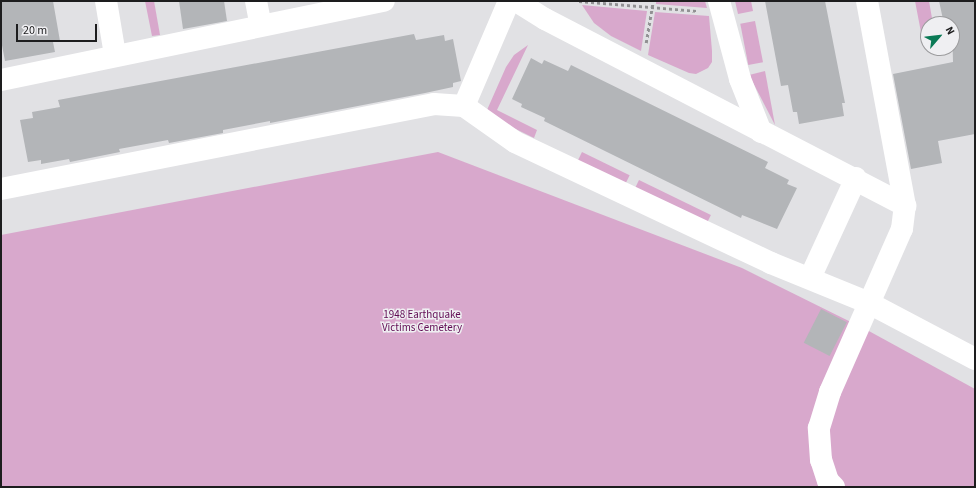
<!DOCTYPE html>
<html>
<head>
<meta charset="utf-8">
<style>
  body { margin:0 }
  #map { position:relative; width:976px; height:488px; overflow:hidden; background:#e1e1e4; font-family:"Source Sans 3",sans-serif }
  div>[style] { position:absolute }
  .green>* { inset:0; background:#d8a8cc; transform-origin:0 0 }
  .building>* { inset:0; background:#b3b5b8; transform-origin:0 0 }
  .path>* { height:2.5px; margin-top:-1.25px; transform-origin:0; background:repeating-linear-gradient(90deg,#919193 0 3px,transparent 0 6px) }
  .minor>* { height:22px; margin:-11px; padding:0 11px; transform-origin:11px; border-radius:11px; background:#fff }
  span { translate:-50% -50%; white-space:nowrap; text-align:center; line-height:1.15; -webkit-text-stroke:3px #efeff2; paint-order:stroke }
  .park-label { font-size:11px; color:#600a53 }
  .frame { position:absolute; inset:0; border:2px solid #1d1d1e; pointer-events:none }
  .north { position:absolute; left:920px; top:16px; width:40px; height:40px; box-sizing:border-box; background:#efeff2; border:1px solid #9b9b9d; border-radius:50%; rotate:62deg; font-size:11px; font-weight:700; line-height:16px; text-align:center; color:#1d1d1e }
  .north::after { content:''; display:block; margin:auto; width:14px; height:18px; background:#0a7a56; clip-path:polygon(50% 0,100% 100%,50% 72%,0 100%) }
  .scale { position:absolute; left:16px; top:24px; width:81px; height:18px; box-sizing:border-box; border:2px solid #1d1d1e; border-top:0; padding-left:5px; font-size:12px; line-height:14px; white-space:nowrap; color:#1d1d1e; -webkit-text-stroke:3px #efeff2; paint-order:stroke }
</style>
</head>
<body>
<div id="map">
  <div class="green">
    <div style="clip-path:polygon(145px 1px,154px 1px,160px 35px,152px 36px)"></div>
    <div style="clip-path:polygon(656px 1px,705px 1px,707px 8px,656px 4px)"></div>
    <div style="clip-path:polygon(735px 1px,751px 1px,753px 11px,738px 14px)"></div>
    <div style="clip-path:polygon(915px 1px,929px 1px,933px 24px,928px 24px,928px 47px,924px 48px)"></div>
    <div style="clip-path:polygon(582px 5px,647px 11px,641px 51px,611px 36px,594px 23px)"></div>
    <div style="clip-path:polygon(655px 12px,709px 16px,712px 51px,712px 62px,708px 68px,696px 74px,689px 73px,648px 55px)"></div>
    <div style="left:755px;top:21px;width:42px;height:15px;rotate:79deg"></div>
    <div style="clip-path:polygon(528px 45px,497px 110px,537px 130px,534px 138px,497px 120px,487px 110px,506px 67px,514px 55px)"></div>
    <div style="clip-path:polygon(765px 71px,775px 125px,749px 75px)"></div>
    <div style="clip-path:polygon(438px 152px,742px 268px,867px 330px,975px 389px,975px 487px,1px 487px,1px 235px)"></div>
    <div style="left:582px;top:152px;width:53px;height:12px;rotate:26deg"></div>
    <div style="left:639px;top:180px;width:80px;height:12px;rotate:26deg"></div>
  </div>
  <div class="building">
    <div style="clip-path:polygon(1px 1px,53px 1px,60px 41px,53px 42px,55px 52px,5px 61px,1px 40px)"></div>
    <div style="clip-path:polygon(179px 1px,224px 1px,227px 21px,183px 29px)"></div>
    <div style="clip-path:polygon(765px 1px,825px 1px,845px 103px,842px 103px,844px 116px,799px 124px,797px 112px,793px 112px,788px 85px,781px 86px)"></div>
    <div style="clip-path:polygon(939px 1px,975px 1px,975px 134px,938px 141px,942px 163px,911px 169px,893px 74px,953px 62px,952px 24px,944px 24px)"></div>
    <div style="clip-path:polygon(414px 34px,416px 40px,444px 35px,445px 41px,453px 39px,461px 81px,453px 83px,453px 87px,425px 93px,270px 123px,270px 121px,223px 130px,223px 133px,169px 143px,168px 140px,119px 149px,120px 152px,70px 162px,69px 159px,41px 164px,41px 160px,28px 162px,20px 120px,33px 118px,32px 112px,60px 107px,58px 100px)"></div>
    <div style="clip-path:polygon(531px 58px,542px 64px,544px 60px,568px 71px,571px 65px,768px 162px,765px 168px,789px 180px,787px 184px,797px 188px,777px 229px,742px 215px,741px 218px,544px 121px,545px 118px,521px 107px,522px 104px,512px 99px)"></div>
    <div style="left:821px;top:309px;width:29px;height:38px;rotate:27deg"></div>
  </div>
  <div class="path">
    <div style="left:579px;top:1px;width:118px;rotate:4.8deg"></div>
    <div style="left:646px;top:43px;width:43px;rotate:-80.5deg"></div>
  </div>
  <div class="minor">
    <div style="left:106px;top:1px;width:55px;rotate:80.5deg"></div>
    <div style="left:256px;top:1px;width:25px;rotate:79deg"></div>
    <div style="left:516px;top:1px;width:34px;rotate:32deg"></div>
    <div style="left:545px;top:19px;width:406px;rotate:27.4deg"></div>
    <div style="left:719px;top:1px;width:81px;rotate:74.9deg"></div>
    <div style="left:740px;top:79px;width:57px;rotate:68.4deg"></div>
    <div style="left:1px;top:80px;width:391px;rotate:-11.7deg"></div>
    <div style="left:464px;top:106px;width:114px;rotate:-66.8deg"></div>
    <div style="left:1px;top:189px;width:441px;rotate:-11.1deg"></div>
    <div style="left:434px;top:104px;width:30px;rotate:4deg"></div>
    <div style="left:464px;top:106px;width:62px;rotate:35.2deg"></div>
    <div style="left:515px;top:142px;width:283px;rotate:25.3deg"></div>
    <div style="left:771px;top:263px;width:106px;rotate:22.2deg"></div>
    <div style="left:869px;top:303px;width:120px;rotate:27.8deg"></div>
    <div style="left:810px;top:278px;width:110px;rotate:-65.3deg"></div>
    <div style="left:834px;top:487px;width:8px;rotate:-135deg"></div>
    <div style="left:828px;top:481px;width:22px;rotate:-108deg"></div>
    <div style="left:821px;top:460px;width:32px;rotate:-94deg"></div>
    <div style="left:819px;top:428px;width:38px;rotate:-73deg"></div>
    <div style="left:830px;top:392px;width:178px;rotate:-66.2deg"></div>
    <div style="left:902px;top:229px;width:23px;rotate:-83deg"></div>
    <div style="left:905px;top:206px;width:208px;rotate:-100.5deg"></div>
  </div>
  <div class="park-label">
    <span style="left:422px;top:322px">1948 Earthquake<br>Victims Cemetery</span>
  </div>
  <div class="frame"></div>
  <div class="north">N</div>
  <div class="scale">20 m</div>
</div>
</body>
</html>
